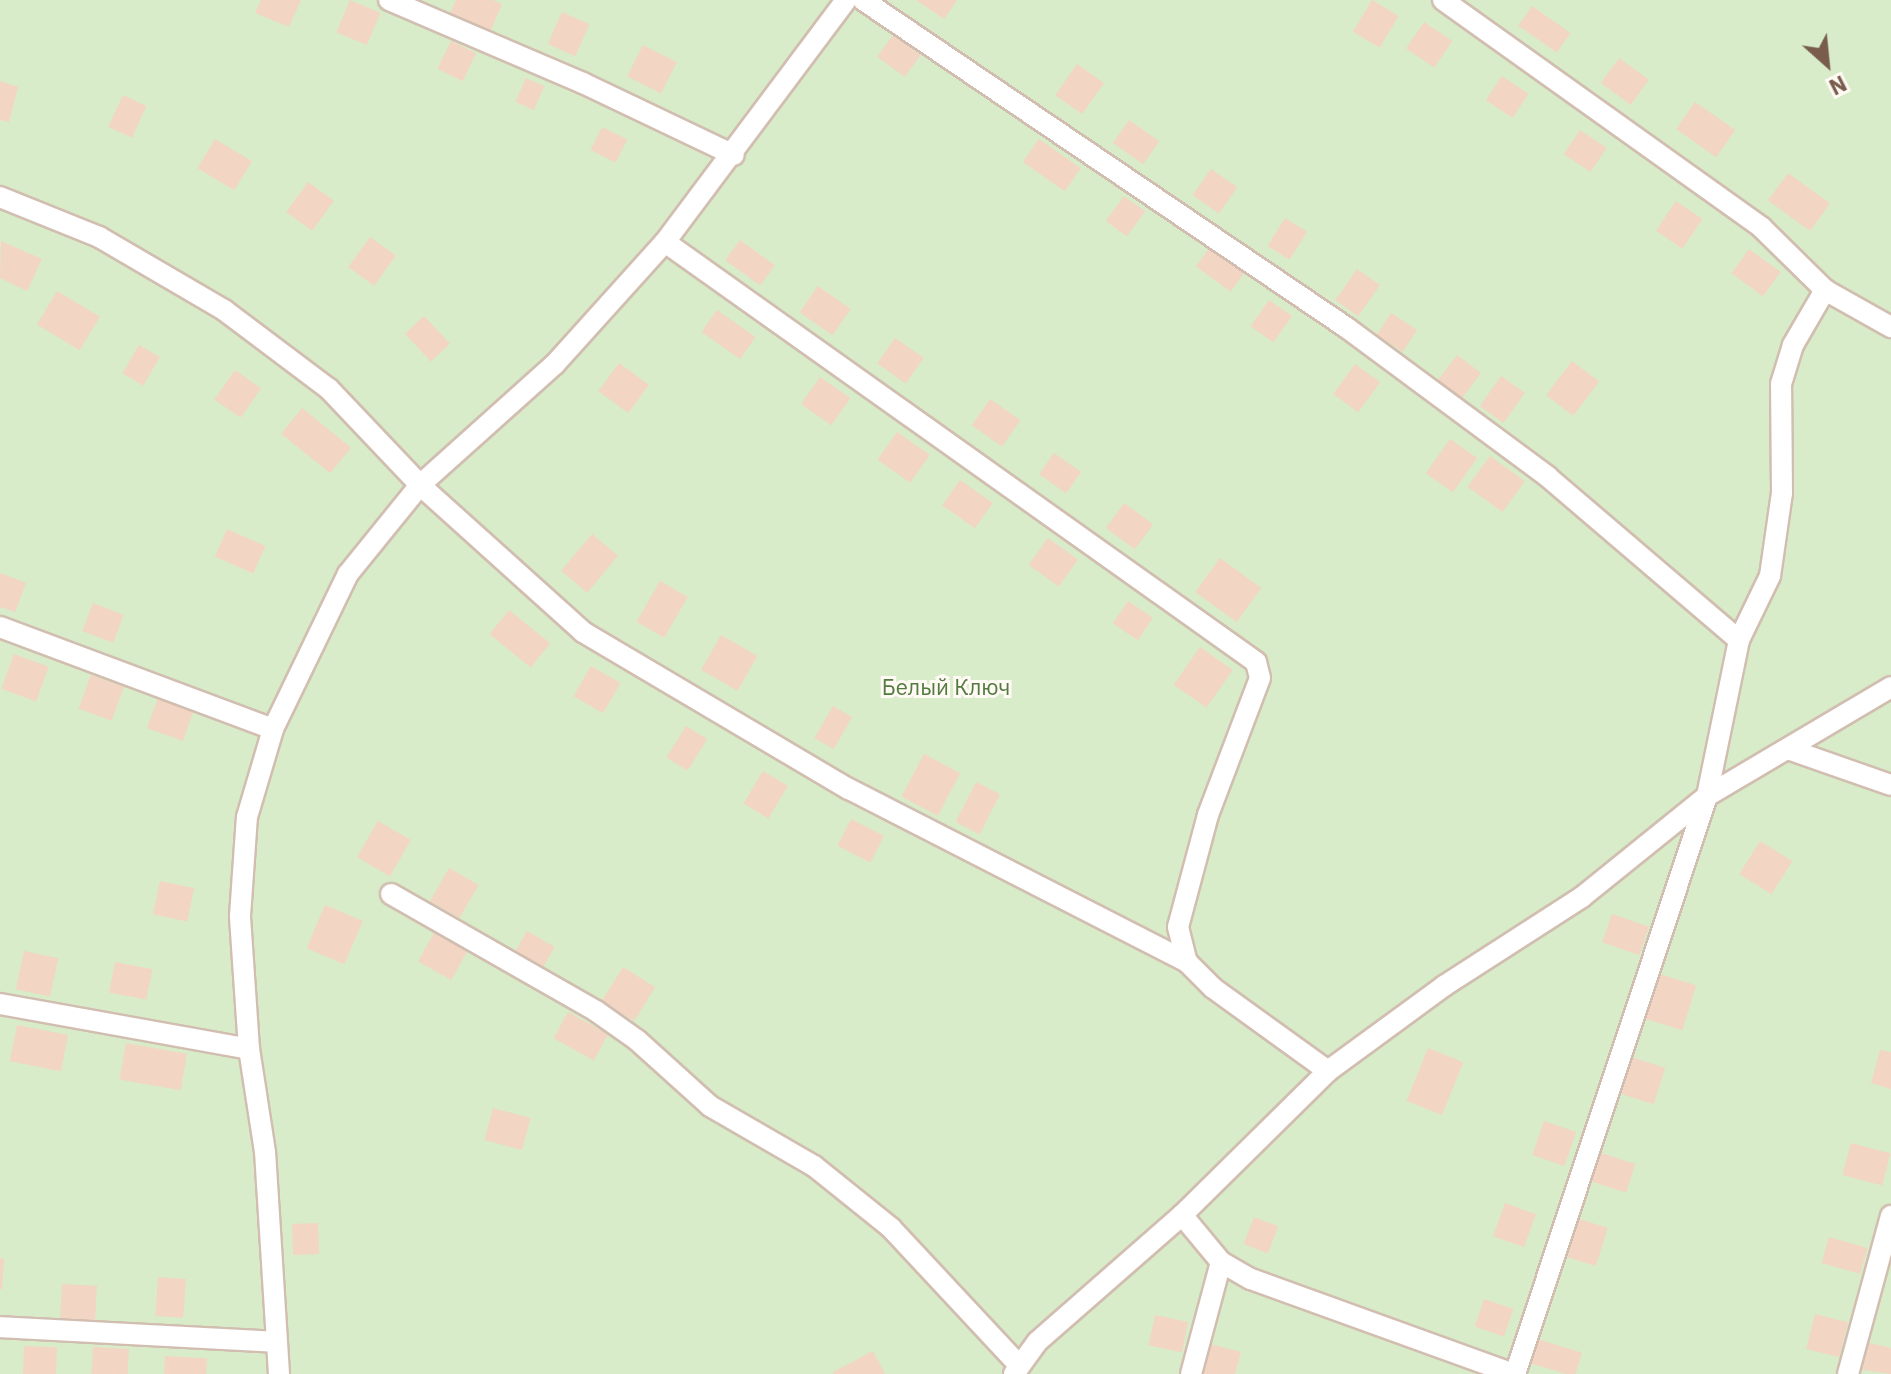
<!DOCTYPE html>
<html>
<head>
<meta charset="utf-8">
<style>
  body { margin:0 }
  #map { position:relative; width:1891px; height:1374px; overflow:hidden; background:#fdf6ec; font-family:"IBM Plex Sans",sans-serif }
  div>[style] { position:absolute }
  .green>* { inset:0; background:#d8ecc9; transform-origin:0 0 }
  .building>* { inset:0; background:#f3d5c3; transform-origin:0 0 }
  .roads { filter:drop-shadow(2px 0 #d1beb0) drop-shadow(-2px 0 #d1beb0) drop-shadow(0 2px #d1beb0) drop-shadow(0 -2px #d1beb0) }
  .service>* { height:20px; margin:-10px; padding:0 10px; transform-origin:10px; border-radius:10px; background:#fff }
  span { translate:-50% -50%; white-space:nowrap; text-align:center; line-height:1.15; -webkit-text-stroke:6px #fffaf3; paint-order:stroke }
  .park-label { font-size:22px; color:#537a41 }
  .north { position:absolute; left:1787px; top:24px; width:80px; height:80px; -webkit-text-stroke:6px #fffaf3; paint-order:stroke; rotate:153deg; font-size:22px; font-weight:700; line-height:32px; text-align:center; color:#7a5c4d }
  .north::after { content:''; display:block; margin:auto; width:28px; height:36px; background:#7a5c4d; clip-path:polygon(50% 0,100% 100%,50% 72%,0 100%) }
</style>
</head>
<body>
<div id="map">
  <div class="green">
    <div style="left:0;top:0;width:1891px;height:1374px"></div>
  </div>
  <div class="building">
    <div style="clip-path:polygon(261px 0,301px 0,289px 27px,255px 13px)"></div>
    <div style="left:350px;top:0;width:33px;height:35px;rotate:23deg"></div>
    <div style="clip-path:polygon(456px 0,493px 0,502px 4px,491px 30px,450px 13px)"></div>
    <div style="clip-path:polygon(916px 0,957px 0,944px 19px)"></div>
    <div style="left:1372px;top:0;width:31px;height:37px;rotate:31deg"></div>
    <div style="left:1532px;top:6px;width:47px;height:24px;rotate:35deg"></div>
    <div style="left:562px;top:12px;width:30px;height:35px;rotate:24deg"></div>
    <div style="left:1424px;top:22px;width:34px;height:32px;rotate:34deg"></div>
    <div style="left:893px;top:35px;width:34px;height:27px;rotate:36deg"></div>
    <div style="left:451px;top:41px;width:28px;height:31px;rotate:26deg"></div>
    <div style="left:643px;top:45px;width:38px;height:35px;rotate:27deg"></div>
    <div style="left:1619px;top:58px;width:37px;height:31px;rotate:36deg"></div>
    <div style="left:1077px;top:64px;width:33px;height:38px;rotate:35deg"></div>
    <div style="left:1502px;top:76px;width:32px;height:29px;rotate:34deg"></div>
    <div style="left:526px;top:78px;width:20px;height:26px;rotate:24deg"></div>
    <div style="clip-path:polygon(0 81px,18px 87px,9px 122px,0 120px)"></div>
    <div style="left:123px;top:95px;width:26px;height:35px;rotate:25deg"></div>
    <div style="left:1695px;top:102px;width:49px;height:33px;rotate:35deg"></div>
    <div style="left:1129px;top:120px;width:37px;height:28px;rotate:35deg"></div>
    <div style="left:602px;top:127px;width:28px;height:26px;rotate:26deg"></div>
    <div style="left:1580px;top:130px;width:32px;height:29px;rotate:34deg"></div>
    <div style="left:215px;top:139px;width:43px;height:34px;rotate:31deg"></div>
    <div style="left:1039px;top:139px;width:51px;height:28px;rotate:35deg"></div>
    <div style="left:1211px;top:169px;width:32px;height:32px;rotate:35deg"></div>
    <div style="left:1788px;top:173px;width:52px;height:34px;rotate:36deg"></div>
    <div style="left:308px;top:182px;width:32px;height:37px;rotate:36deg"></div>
    <div style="left:1124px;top:196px;width:26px;height:31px;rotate:36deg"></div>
    <div style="left:1676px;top:201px;width:32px;height:36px;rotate:34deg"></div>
    <div style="left:1285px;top:218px;width:26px;height:33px;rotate:32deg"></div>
    <div style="left:370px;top:237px;width:32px;height:37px;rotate:36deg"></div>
    <div style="left:740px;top:240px;width:43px;height:25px;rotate:36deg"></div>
    <div style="clip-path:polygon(1px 241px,42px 259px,27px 291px,0 278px)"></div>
    <div style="left:1210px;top:247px;width:43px;height:24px;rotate:36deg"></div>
    <div style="left:1749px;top:249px;width:39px;height:30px;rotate:36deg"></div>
    <div style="left:1357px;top:269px;width:28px;height:38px;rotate:35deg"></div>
    <div style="left:818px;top:286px;width:40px;height:32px;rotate:35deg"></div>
    <div style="left:57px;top:291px;width:50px;height:39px;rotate:31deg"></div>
    <div style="left:1269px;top:300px;width:28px;height:32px;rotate:35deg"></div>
    <div style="left:717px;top:310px;width:47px;height:27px;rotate:35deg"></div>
    <div style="left:1391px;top:313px;width:31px;height:26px;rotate:33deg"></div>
    <div style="left:424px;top:316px;width:38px;height:26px;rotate:47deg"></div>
    <div style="left:895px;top:338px;width:35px;height:31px;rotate:35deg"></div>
    <div style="left:139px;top:345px;width:24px;height:33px;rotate:30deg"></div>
    <div style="left:1457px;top:355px;width:30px;height:32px;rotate:37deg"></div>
    <div style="left:1572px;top:361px;width:34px;height:43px;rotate:37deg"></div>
    <div style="left:619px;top:363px;width:37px;height:35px;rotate:36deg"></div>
    <div style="left:1355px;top:364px;width:31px;height:37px;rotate:36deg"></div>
    <div style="left:235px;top:370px;width:32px;height:36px;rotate:35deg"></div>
    <div style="left:1501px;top:376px;width:29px;height:37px;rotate:35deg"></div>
    <div style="left:820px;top:377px;width:37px;height:33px;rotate:35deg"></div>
    <div style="left:990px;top:399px;width:37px;height:32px;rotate:35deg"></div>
    <div style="left:302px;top:408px;width:63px;height:33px;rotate:39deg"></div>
    <div style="left:897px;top:432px;width:40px;height:34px;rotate:35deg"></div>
    <div style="left:1450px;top:439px;width:33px;height:42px;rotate:35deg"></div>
    <div style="left:1054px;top:453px;width:33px;height:26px;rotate:35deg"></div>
    <div style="left:1490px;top:456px;width:43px;height:38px;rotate:36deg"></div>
    <div style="left:960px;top:480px;width:40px;height:31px;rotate:35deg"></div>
    <div style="left:1124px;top:503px;width:36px;height:31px;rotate:36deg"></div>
    <div style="left:227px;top:529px;width:42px;height:30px;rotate:24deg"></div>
    <div style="left:592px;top:534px;width:34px;height:48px;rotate:40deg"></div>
    <div style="left:1048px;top:538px;width:37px;height:33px;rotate:36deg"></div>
    <div style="left:1220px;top:558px;width:51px;height:42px;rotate:36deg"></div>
    <div style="clip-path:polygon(0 573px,26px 583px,15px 612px,0 607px)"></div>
    <div style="left:660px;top:581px;width:32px;height:47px;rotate:30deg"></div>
    <div style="left:1128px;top:601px;width:30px;height:27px;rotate:34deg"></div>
    <div style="left:93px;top:603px;width:33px;height:30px;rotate:21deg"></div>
    <div style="left:509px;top:610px;width:53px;height:31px;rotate:39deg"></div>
    <div style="left:721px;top:635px;width:42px;height:40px;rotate:30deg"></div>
    <div style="left:1200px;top:647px;width:40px;height:46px;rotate:35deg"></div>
    <div style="left:14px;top:654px;width:37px;height:37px;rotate:20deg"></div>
    <div style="left:591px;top:666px;width:34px;height:35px;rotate:30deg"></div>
    <div style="left:91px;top:675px;width:35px;height:36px;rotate:20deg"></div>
    <div style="left:159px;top:695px;width:38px;height:35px;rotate:20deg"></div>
    <div style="left:833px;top:706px;width:22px;height:37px;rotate:30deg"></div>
    <div style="left:686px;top:726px;width:25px;height:37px;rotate:32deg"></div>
    <div style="left:924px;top:754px;width:41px;height:48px;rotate:28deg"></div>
    <div style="left:763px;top:771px;width:29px;height:38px;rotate:31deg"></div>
    <div style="left:976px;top:782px;width:27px;height:45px;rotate:27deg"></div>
    <div style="left:851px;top:819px;width:37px;height:30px;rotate:27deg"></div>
    <div style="left:378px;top:821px;width:38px;height:42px;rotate:30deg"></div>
    <div style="left:1760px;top:841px;width:38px;height:39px;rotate:32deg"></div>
    <div style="left:449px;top:868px;width:34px;height:38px;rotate:30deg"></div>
    <div style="left:160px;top:881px;width:35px;height:34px;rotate:12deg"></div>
    <div style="left:325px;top:905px;width:41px;height:47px;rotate:23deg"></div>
    <div style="left:1612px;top:914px;width:39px;height:30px;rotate:19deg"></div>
    <div style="left:435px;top:931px;width:38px;height:35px;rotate:29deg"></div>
    <div style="left:527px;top:931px;width:32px;height:25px;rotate:30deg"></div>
    <div style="left:24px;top:951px;width:35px;height:39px;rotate:12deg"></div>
    <div style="left:115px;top:962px;width:38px;height:31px;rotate:11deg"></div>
    <div style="left:623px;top:967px;width:38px;height:40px;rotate:32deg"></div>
    <div style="left:1656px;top:973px;width:42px;height:47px;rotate:17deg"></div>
    <div style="left:568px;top:1012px;width:46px;height:30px;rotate:29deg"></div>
    <div style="left:17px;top:1025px;width:52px;height:37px;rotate:11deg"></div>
    <div style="left:126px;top:1043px;width:62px;height:37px;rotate:10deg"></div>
    <div style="left:1428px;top:1048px;width:38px;height:57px;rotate:22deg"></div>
    <div style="clip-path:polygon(1880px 1050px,1891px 1052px,1891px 1089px,1871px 1083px)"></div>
    <div style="left:1631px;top:1057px;width:36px;height:38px;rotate:18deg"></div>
    <div style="left:493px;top:1108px;width:39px;height:33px;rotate:15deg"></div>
    <div style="left:1544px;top:1121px;width:34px;height:36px;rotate:19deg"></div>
    <div style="left:1851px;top:1143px;width:41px;height:33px;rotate:15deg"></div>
    <div style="left:1601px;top:1153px;width:36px;height:30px;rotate:18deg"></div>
    <div style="left:1505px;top:1203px;width:33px;height:35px;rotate:20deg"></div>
    <div style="left:1254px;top:1217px;width:26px;height:29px;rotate:21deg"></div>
    <div style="left:1579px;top:1219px;width:30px;height:40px;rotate:17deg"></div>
    <div style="left:318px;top:1223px;width:31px;height:26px;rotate:88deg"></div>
    <div style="left:1829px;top:1237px;width:40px;height:27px;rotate:16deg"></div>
    <div style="clip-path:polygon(0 1258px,4px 1259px,2px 1289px,0 1289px)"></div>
    <div style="left:158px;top:1277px;width:28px;height:39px;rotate:4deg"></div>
    <div style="left:62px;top:1284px;width:35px;height:36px;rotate:3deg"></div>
    <div style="left:1484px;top:1299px;width:31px;height:29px;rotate:19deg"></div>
    <div style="left:1815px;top:1314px;width:34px;height:36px;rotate:14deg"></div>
    <div style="left:1155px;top:1315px;width:34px;height:31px;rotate:12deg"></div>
    <div style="left:1537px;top:1339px;width:47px;height:25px;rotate:17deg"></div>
    <div style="clip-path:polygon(1202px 1342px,1241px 1352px,1235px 1374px,1194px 1374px)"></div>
    <div style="clip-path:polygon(1869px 1343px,1891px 1348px,1891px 1374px,1862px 1370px)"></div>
    <div style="left:24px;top:1346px;width:33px;height:28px;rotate:2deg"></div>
    <div style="left:93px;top:1347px;width:36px;height:27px;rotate:3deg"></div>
    <div style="clip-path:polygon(873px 1351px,885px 1374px,834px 1374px,833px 1372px)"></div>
    <div style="left:165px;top:1356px;width:42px;height:18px;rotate:3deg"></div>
  </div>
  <div class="roads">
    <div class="service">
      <div style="left:389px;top:0;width:211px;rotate:23.2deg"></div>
      <div style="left:583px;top:83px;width:167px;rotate:25.5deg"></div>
      <div style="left:863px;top:0;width:585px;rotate:34.12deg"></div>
      <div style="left:1347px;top:328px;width:250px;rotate:36.5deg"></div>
      <div style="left:1548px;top:477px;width:251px;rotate:40.5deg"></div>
      <div style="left:1443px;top:0;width:391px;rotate:35.5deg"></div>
      <div style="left:1761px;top:227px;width:90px;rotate:44.5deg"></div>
      <div style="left:1825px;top:290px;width:76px;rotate:29.3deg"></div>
      <div style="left:0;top:197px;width:107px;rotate:22deg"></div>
      <div style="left:99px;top:237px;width:145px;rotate:30.3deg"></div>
      <div style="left:224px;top:310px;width:131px;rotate:37deg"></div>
      <div style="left:329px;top:389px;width:132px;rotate:46.5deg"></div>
      <div style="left:420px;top:485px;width:219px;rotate:42deg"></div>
      <div style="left:583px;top:632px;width:309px;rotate:30.6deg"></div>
      <div style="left:849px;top:789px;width:380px;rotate:27.1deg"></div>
      <div style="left:1187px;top:962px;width:37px;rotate:45deg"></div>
      <div style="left:1213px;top:988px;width:142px;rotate:35.8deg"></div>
      <div style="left:665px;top:242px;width:725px;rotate:35.4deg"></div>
      <div style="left:1256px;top:662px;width:16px;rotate:76deg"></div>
      <div style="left:1260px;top:678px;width:147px;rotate:110.8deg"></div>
      <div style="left:1208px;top:815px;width:116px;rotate:105deg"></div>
      <div style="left:1178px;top:927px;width:36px;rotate:76deg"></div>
      <div style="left:0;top:627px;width:291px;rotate:20.5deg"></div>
      <div style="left:1791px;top:750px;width:106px;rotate:19.3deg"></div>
      <div style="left:391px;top:894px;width:236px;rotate:29.7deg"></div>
      <div style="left:596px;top:1011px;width:50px;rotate:35.3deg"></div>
      <div style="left:637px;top:1040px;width:98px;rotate:42.1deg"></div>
      <div style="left:710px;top:1106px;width:120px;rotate:30deg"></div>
      <div style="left:814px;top:1166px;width:99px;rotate:38.8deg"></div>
      <div style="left:891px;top:1228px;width:186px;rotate:47deg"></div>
      <div style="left:0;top:1004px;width:253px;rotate:10.2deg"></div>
      <div style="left:1182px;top:1215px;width:61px;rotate:50.3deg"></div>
      <div style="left:1221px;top:1262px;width:34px;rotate:30deg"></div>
      <div style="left:1251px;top:1279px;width:279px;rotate:19.9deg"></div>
      <div style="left:0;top:1327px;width:274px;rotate:3.1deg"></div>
      <div style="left:279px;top:1374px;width:222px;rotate:-93.6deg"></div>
      <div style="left:265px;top:1152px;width:104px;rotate:-98.8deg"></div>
      <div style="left:249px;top:1049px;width:133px;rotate:-93.9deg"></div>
      <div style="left:240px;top:916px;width:99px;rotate:-86deg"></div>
      <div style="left:247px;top:817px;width:92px;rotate:-73.5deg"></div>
      <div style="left:273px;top:729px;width:172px;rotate:-64.2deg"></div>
      <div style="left:348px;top:574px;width:114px;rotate:-51deg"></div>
      <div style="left:420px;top:485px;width:181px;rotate:-41.9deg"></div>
      <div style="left:555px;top:364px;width:164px;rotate:-48deg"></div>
      <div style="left:665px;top:242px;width:302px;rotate:-53.2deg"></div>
      <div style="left:1014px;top:1374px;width:39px;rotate:-54deg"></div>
      <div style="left:1037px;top:1342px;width:193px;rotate:-41.2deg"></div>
      <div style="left:1182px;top:1215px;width:205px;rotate:-44.6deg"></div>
      <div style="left:1328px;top:1071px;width:144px;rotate:-36.2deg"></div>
      <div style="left:1444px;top:986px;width:164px;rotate:-32.8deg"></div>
      <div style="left:1582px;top:897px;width:161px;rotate:-38.9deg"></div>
      <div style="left:1707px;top:796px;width:214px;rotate:-30.6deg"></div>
      <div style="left:1191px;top:1374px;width:116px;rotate:-75deg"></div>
      <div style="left:1515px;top:1374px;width:609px;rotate:-71.62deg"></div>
      <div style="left:1707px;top:796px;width:159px;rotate:-78.4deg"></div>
      <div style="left:1739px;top:640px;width:71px;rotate:-64.2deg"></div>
      <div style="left:1770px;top:576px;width:84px;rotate:-81.8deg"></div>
      <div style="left:1782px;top:493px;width:109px;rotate:-90.5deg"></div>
      <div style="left:1781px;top:384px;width:41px;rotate:-72.9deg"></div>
      <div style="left:1793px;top:345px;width:64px;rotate:-59.8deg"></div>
      <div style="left:1848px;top:1374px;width:164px;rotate:-74.8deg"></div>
    </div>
  </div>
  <div class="park-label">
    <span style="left:946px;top:687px">Белый Ключ</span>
  </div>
  <div class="north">N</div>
</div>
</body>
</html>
